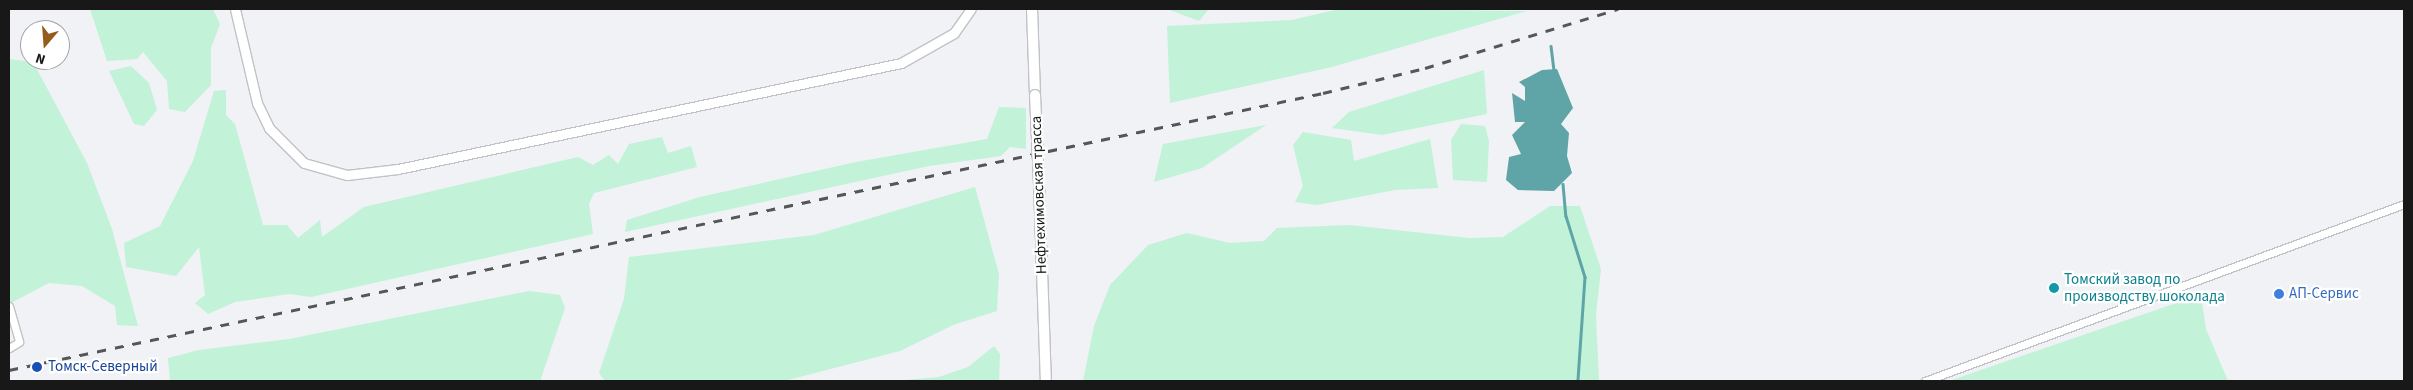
<!DOCTYPE html>
<html>
<head>
<meta charset="utf-8">
<style>
  body { margin:0 }
  #map { position:relative; width:2413px; height:390px; overflow:hidden; background:#f0f2f5; font-family:"Source Sans 3",sans-serif }
  div>[style] { position:absolute }
  .green>* { inset:0; background:#c2f2d8 }
  .water>* { inset:0; background:#5fa4a6 }
  .stream>* { height:2.5px; margin:-1.25px; padding:0 1.25px; transform-origin:1.25px; border-radius:1.25px; background:#5fa4a6 }
  .roads { filter:drop-shadow(1px 0 #c0c2c5) drop-shadow(-1px 0 #c0c2c5) drop-shadow(0 1px #c0c2c5) drop-shadow(0 -1px #c0c2c5) }
  .minor>* { height:7px; margin:-3.5px; padding:0 3.5px; transform-origin:3.5px; border-radius:3.5px; background:#fff }
  .tertiary>* { height:9px; margin:-4.5px; padding:0 4.5px; transform-origin:4.5px; border-radius:4.5px; background:#fff }
  .secondary>* { height:10px; margin:-5px; padding:0 5px; transform-origin:5px; border-radius:5px; background:#fff }
  .rail>* { height:2.5px; margin-top:-1.25px; transform-origin:0; background:repeating-linear-gradient(90deg,#555657 0 9px,transparent 0 18px) }
  .bridges { filter:drop-shadow(1px 0 #c0c2c5) drop-shadow(-1px 0 #c0c2c5) drop-shadow(0 1px #c0c2c5) drop-shadow(0 -1px #c0c2c5) }
  .secondary-bridge>* { height:10px; margin:-5px; padding:0 5px; transform-origin:5px; border-radius:5px; background:#fff }
  .dots>* { width:14px; height:14px; translate:-50% -50%; box-sizing:border-box; border:2px solid #fff; border-radius:50% }
  span { translate:-50% -50%; white-space:nowrap; text-align:center; line-height:1.15; -webkit-text-stroke:4.5px #fff; paint-order:stroke }
  .street-label { font-size:15px; color:#181819 }
  .culture-label { font-size:15px; color:#0d838f }
  .left { translate:0 -50%; text-align:left }
  .shop-label { font-size:15px; color:#366cbe }
  .transit-label { font-size:15px; color:#164399 }
  .frame { position:absolute; inset:0; border:10px solid #181819; pointer-events:none }
  .north { position:absolute; left:20px; top:20px; width:50px; height:50px; box-sizing:border-box; background:#fff; border:1px solid #a3a3a3; border-radius:50%; rotate:198deg; font-size:14px; font-weight:700; line-height:20px; text-align:center; color:#181819 }
  .north::after { content:''; display:block; margin:auto; width:18px; height:22px; background:#975a1d; clip-path:polygon(50% 0,100% 100%,50% 72%,0 100%) }
</style>
</head>
<body>
<div id="map">
  <div class="green">
    <div style="clip-path:polygon(90px 9px,213px 9px,220px 24px,211px 48px,211px 85px,185px 112px,169px 109px,167px 81px,143px 52px,137px 59px,107px 61px)"></div>
    <div style="clip-path:polygon(1167px 9px,1209px 9px,1199px 21px)"></div>
    <div style="clip-path:polygon(1339px 9px,1527px 11px,1332px 67px,1170px 103px,1167px 26px,1292px 20px)"></div>
    <div style="clip-path:polygon(9px 59px,33px 62px,87px 163px,112px 229px,138px 326px,117px 325px,115px 306px,82px 286px,49px 283px,9px 304px)"></div>
    <div style="clip-path:polygon(131px 66px,149px 83px,157px 110px,144px 126px,134px 124px,109px 71px)"></div>
    <div style="clip-path:polygon(1484px 70px,1487px 114px,1382px 135px,1332px 128px,1349px 112px)"></div>
    <div style="clip-path:polygon(226px 90px,226px 115px,235px 124px,263px 225px,287px 225px,298px 238px,320px 220px,322px 237px,364px 207px,578px 157px,593px 165px,609px 155px,618px 164px,629px 144px,662px 137px,668px 153px,691px 146px,697px 167px,594px 193px,589px 204px,593px 234px,311px 297px,289px 294px,235px 302px,208px 314px,195px 303px,205px 295px,199px 247px,176px 276px,126px 267px,124px 243px,160px 226px,193px 161px,214px 91px)"></div>
    <div style="clip-path:polygon(999px 107px,1026px 108px,1026px 149px,1010px 147px,1001px 156px,929px 166px,625px 232px,627px 220px,700px 197px,856px 162px,987px 139px)"></div>
    <div style="clip-path:polygon(1461px 124px,1485px 126px,1489px 141px,1487px 182px,1453px 180px,1451px 140px)"></div>
    <div style="clip-path:polygon(1266px 125px,1202px 168px,1154px 182px,1163px 144px)"></div>
    <div style="clip-path:polygon(1303px 132px,1351px 140px,1354px 161px,1430px 139px,1438px 188px,1395px 190px,1317px 205px,1295px 202px,1303px 186px,1293px 145px)"></div>
    <div style="clip-path:polygon(975px 187px,999px 274px,997px 311px,953px 325px,900px 351px,784px 381px,605px 381px,599px 373px,624px 299px,629px 257px,814px 235px)"></div>
    <div style="clip-path:polygon(1550px 206px,1580px 206px,1601px 269px,1596px 315px,1599px 381px,1083px 381px,1094px 326px,1110px 285px,1148px 245px,1187px 233px,1230px 243px,1264px 241px,1277px 228px,1349px 225px,1469px 238px,1503px 237px)"></div>
    <div style="clip-path:polygon(529px 291px,560px 295px,565px 308px,540px 381px,170px 381px,168px 358px,199px 350px,289px 339px)"></div>
    <div style="clip-path:polygon(2191px 298px,2202px 302px,2206px 329px,2228px 381px,1949px 381px)"></div>
    <div style="clip-path:polygon(994px 346px,1000px 354px,999px 381px,893px 381px,939px 377px,968px 367px)"></div>
  </div>
  <div class="water">
    <div style="clip-path:polygon(1557px 69px,1573px 108px,1561px 124px,1569px 133px,1567px 156px,1572px 173px,1554px 191px,1518px 190px,1506px 180px,1509px 157px,1521px 154px,1512px 135px,1525px 122px,1515px 122px,1512px 93px,1525px 101px,1525px 87px,1519px 82px,1542px 70px)"></div>
  </div>
  <div class="stream">
    <div style="left:1551px;top:46px;width:23px;rotate:83deg"></div>
    <div style="left:1563px;top:184px;width:32px;rotate:85deg"></div>
    <div style="left:1566px;top:216px;width:64px;rotate:72.7deg"></div>
    <div style="left:1585px;top:277px;width:104px;rotate:93.9deg"></div>
  </div>
  <div class="roads">
    <div class="minor">
      <div style="left:9px;top:306px;width:37px;rotate:74deg"></div>
      <div style="left:19px;top:342px;width:12px;rotate:149deg"></div>
      <div style="left:1925px;top:381px;width:511px;rotate:-20.28deg"></div>
    </div>
    <div class="tertiary">
      <div style="left:235px;top:9px;width:97px;rotate:76.8deg"></div>
      <div style="left:257px;top:103px;width:28px;rotate:64deg"></div>
      <div style="left:269px;top:128px;width:49px;rotate:45deg"></div>
      <div style="left:304px;top:163px;width:45px;rotate:15.6deg"></div>
      <div style="left:347px;top:175px;width:51px;rotate:-6.7deg"></div>
      <div style="left:398px;top:169px;width:514px;rotate:-11.9deg"></div>
      <div style="left:901px;top:63px;width:61px;rotate:-29.5deg"></div>
      <div style="left:954px;top:33px;width:29px;rotate:-55deg"></div>
    </div>
    <div class="secondary">
      <div style="left:1032px;top:9px;width:86px;rotate:88deg"></div>
      <div style="left:1039px;top:184px;width:197px;rotate:88deg"></div>
    </div>
  </div>
  <div class="rail">
    <div style="left:9px;top:370px;width:1343px;rotate:-11.9deg"></div>
    <div style="left:1323px;top:93px;width:105px;rotate:-13.8deg"></div>
    <div style="left:1425px;top:68px;width:202px;rotate:-17deg"></div>
  </div>
  <div class="bridges">
    <div class="secondary-bridge">
      <div style="left:1035px;top:95px;width:89px;rotate:87.4deg"></div>
    </div>
  </div>
  <div class="dots">
    <div style="left:2054px;top:288px;background:#0f9aa8"></div>
    <div style="left:2279px;top:294px;background:#3f7fe0"></div>
    <div style="left:37px;top:367px;background:#1a4fb4"></div>
  </div>
  <div class="street-label">
    <span style="left:1039px;top:195px;rotate:-92deg">Нефтехимовская трасса</span>
  </div>
  <div class="culture-label">
    <span class="left" style="left:2064px;top:288px">Томский завод по<br>производству шоколада</span>
  </div>
  <div class="shop-label">
    <span class="left" style="left:2289px;top:294px">АП-Сервис</span>
  </div>
  <div class="transit-label">
    <span class="left" style="left:48px;top:367px">Томск-Северный</span>
  </div>
  <div class="frame"></div>
  <div class="north">N</div>
</div>
</body>
</html>
